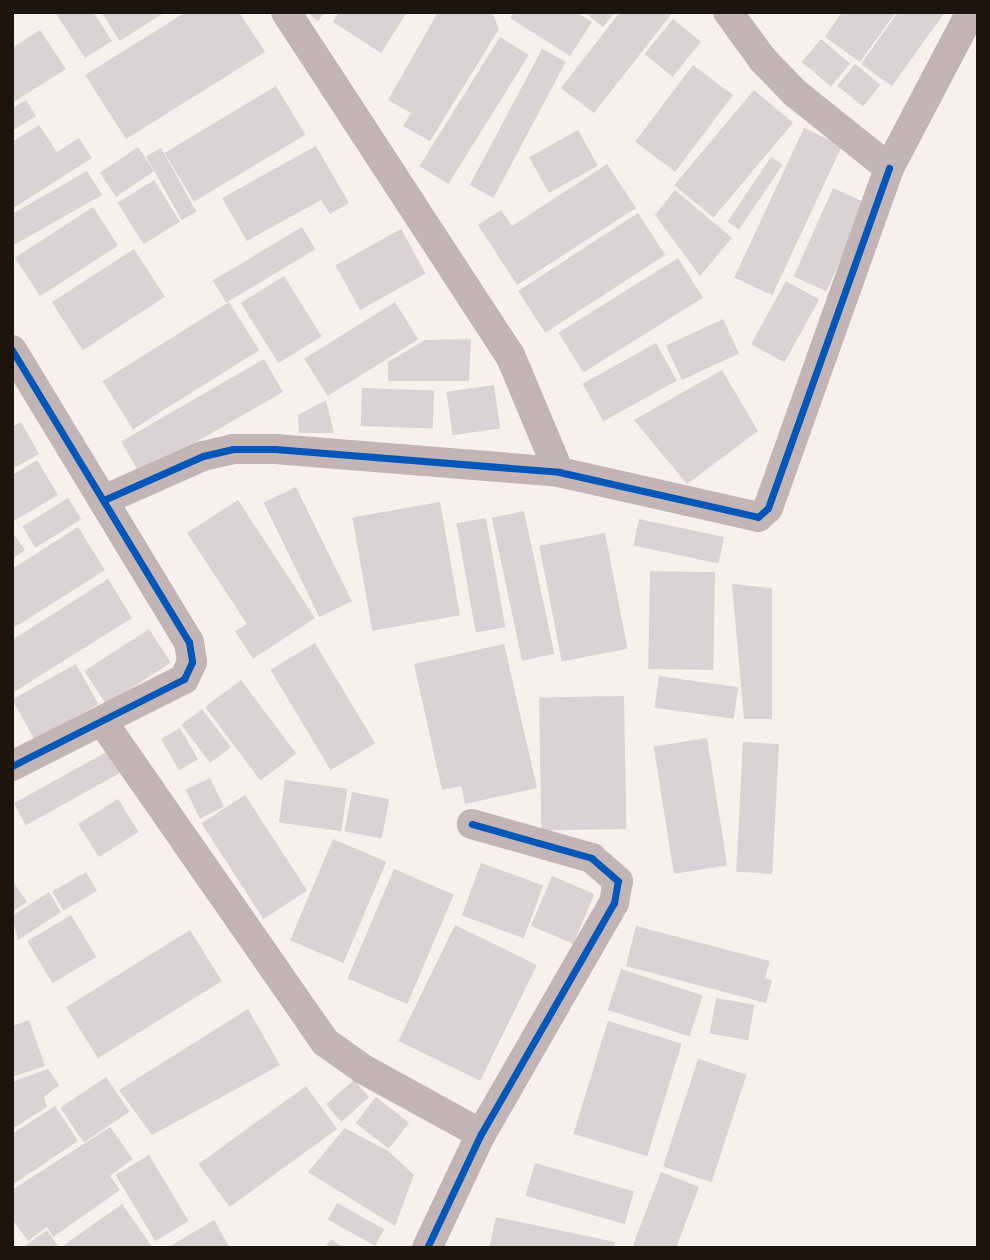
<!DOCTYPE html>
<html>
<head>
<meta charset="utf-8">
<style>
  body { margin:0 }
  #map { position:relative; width:990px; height:1260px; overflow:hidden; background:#f7f0ec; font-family:Raleway,sans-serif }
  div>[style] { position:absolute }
  .building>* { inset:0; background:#dad2d4; transform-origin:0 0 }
  .street>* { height:30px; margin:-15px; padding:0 15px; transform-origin:15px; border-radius:15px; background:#c3b5b6 }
  .cycleway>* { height:7px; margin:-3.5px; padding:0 3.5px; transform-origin:3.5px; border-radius:3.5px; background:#0057b8 }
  span { translate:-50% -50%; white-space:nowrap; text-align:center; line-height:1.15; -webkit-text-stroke:5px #fff; paint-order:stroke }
  .frame { position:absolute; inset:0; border:14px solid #1e140e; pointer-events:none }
</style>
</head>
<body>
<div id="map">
  <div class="building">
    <div style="clip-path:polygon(55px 12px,93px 12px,112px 41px,85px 58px)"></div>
    <div style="clip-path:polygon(101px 12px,165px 12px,120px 41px)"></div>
    <div style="clip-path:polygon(186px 12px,239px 12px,265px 52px,126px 139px,85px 75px)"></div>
    <div style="clip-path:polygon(307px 12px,325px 12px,318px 21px)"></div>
    <div style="clip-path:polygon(339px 12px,407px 12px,381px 53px,333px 22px)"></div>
    <div style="clip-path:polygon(438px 12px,492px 12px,499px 29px,430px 141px,403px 126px,411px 113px,388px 100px)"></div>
    <div style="clip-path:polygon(514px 12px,576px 12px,592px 22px,570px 56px,510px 18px)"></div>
    <div style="clip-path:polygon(584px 12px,615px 12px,603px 27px)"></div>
    <div style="clip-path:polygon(620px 12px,673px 12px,594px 113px,561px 88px)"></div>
    <div style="clip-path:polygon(842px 12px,896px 12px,860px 62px,825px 37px)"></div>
    <div style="clip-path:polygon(898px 12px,945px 12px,892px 86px,861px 64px)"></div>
    <div style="left:673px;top:19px;width:36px;height:45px;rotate:39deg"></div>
    <div style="clip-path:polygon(40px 30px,66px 69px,12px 103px,12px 48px)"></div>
    <div style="left:500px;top:37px;width:34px;height:152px;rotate:32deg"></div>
    <div style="left:821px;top:39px;width:38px;height:30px;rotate:40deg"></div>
    <div style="left:542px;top:49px;width:27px;height:154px;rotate:28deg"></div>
    <div style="left:855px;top:64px;width:33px;height:28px;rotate:39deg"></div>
    <div style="left:693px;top:65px;width:50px;height:96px;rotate:37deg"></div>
    <div style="left:276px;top:86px;width:57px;height:130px;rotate:59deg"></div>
    <div style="left:754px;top:90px;width:51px;height:124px;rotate:40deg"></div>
    <div style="clip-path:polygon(26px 100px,36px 116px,12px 131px,12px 109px)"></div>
    <div style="clip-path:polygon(39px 125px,57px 152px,79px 138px,92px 158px,12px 209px,12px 142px)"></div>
    <div style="left:804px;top:128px;width:42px;height:165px;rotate:25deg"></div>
    <div style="left:578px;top:130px;width:41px;height:56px;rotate:61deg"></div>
    <div style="clip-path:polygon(316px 146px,349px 203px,330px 214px,321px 200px,247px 241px,222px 198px)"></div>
    <div style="left:138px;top:147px;width:29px;height:46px;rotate:56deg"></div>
    <div style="left:161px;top:148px;width:73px;height:17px;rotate:61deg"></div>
    <div style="left:771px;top:157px;width:14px;height:78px;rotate:34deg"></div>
    <div style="clip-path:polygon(607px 164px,636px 208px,517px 285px,478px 225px,501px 210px,512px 226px)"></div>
    <div style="clip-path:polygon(87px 171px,102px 195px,12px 246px,12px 214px)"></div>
    <div style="left:154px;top:180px;width:49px;height:43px;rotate:58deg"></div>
    <div style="left:833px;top:188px;width:36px;height:97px;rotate:24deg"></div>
    <div style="clip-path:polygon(675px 190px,732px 238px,700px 276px,655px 215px)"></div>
    <div style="left:93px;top:207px;width:46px;height:93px;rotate:57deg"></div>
    <div style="left:638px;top:213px;width:50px;height:143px;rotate:57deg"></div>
    <div style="left:302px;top:227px;width:26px;height:104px;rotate:59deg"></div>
    <div style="left:401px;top:229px;width:51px;height:75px;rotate:61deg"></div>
    <div style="left:134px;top:249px;width:57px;height:98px;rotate:57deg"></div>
    <div style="left:678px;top:258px;width:47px;height:141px;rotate:58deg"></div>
    <div style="left:284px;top:276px;width:71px;height:51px;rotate:58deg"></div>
    <div style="left:786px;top:281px;width:38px;height:72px;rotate:29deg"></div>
    <div style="left:229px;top:302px;width:57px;height:149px;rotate:58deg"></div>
    <div style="left:395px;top:302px;width:44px;height:107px;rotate:58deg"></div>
    <div style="left:723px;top:319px;width:38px;height:63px;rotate:65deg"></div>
    <div style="clip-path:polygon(471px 339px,469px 381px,388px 381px,388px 362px,425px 340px)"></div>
    <div style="left:656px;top:343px;width:43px;height:84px;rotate:61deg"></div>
    <div style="left:264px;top:359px;width:38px;height:165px;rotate:60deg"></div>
    <div style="clip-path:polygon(722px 370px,758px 431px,687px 484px,634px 420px)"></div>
    <div style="left:494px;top:385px;width:44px;height:48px;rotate:82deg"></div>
    <div style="left:362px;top:388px;width:72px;height:38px;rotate:2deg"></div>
    <div style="clip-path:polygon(326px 400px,334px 433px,299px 433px,298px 415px)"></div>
    <div style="clip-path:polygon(21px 422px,39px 454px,12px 469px,12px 427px)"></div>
    <div style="clip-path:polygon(37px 460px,58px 495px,12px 522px,12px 475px)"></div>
    <div style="left:296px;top:487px;width:127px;height:36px;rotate:64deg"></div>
    <div style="left:68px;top:498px;width:25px;height:54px;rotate:58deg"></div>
    <div style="clip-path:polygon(238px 500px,315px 618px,253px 659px,235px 631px,247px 624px,187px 533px)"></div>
    <div style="left:440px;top:502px;width:115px;height:89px;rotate:80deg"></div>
    <div style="left:524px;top:511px;width:146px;height:33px;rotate:78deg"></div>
    <div style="left:486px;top:518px;width:111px;height:30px;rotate:80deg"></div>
    <div style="left:639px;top:519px;width:87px;height:27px;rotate:12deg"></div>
    <div style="clip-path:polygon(78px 527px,105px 570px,12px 629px,12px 569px)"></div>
    <div style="clip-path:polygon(12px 532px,25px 550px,12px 559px)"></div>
    <div style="left:605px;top:533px;width:118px;height:67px;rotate:79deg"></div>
    <div style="left:650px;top:571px;width:65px;height:98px;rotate:1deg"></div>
    <div style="clip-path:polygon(108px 579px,132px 618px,14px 692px,12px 640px)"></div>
    <div style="clip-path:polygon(732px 584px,772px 588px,772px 719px,744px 719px)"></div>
    <div style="left:149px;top:629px;width:40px;height:77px;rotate:57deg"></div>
    <div style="left:315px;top:643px;width:117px;height:52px;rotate:59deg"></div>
    <div style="clip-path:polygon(504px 644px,537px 788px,465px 804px,461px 786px,442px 790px,414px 664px)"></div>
    <div style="left:76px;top:664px;width:46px;height:73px;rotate:61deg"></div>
    <div style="left:659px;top:676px;width:80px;height:32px;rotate:8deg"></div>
    <div style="left:241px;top:680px;width:92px;height:45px;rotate:53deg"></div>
    <div style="left:624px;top:696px;width:133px;height:85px;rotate:89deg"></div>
    <div style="left:202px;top:709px;width:48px;height:26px;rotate:53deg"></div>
    <div style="left:180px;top:728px;width:36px;height:22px;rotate:60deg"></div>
    <div style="left:707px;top:738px;width:129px;height:54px;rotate:81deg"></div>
    <div style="left:743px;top:742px;width:36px;height:130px;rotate:3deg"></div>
    <div style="left:110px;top:750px;width:25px;height:110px;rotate:61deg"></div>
    <div style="left:210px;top:778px;width:32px;height:27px;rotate:64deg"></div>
    <div style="left:285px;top:780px;width:63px;height:43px;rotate:8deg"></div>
    <div style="left:352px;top:792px;width:38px;height:40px;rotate:11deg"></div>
    <div style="left:245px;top:795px;width:114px;height:52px;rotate:57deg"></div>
    <div style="left:118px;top:799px;width:39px;height:47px;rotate:58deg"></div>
    <div style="left:333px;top:839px;width:58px;height:110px;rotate:23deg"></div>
    <div style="left:481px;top:863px;width:66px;height:56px;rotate:20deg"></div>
    <div style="left:394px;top:869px;width:65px;height:119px;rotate:23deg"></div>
    <div style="left:86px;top:872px;width:22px;height:39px;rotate:60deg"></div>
    <div style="left:552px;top:876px;width:46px;height:54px;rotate:23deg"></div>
    <div style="clip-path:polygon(12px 880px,27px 902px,12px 912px)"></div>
    <div style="clip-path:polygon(49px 892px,61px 912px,18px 940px,12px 916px)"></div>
    <div style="left:71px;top:915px;width:49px;height:51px;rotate:59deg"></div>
    <div style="left:455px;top:925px;width:91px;height:129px;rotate:26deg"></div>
    <div style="clip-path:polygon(636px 926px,770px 961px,765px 978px,772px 980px,766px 1003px,626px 966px)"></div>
    <div style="left:190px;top:930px;width:60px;height:146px;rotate:58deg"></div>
    <div style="left:621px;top:969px;width:86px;height:43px;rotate:18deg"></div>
    <div style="left:716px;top:998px;width:39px;height:36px;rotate:10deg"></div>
    <div style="clip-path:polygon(248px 1009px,280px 1065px,152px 1135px,119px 1090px)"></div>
    <div style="clip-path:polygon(29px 1020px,45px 1066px,12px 1077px,12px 1026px)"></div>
    <div style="left:608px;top:1021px;width:77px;height:118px;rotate:17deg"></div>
    <div style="left:698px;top:1059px;width:51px;height:113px;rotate:18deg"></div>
    <div style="clip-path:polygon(48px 1069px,59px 1085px,44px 1097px,47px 1107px,12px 1129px,12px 1082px)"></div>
    <div style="left:106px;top:1077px;width:42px;height:55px;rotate:56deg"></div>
    <div style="left:354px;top:1080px;width:23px;height:37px;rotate:49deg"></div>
    <div style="left:306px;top:1086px;width:53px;height:133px;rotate:54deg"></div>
    <div style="left:376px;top:1097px;width:42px;height:33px;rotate:38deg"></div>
    <div style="clip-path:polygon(55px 1106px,78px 1141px,12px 1185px,12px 1134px)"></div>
    <div style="clip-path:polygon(110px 1127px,133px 1159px,110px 1176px,120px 1190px,53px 1237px,47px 1227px,28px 1241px,12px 1219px,12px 1190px)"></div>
    <div style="clip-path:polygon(345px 1128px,388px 1151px,414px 1175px,395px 1226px,308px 1172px)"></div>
    <div style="left:149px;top:1155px;width:77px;height:39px;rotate:59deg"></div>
    <div style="left:535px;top:1163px;width:103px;height:34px;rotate:16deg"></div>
    <div style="clip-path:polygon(661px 1172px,699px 1187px,676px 1248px,641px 1248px,633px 1245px)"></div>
    <div style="left:337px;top:1203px;width:54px;height:19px;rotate:29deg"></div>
    <div style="clip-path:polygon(122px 1204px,153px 1248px,60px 1248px)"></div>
    <div style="clip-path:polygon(496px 1217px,615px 1242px,614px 1248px,489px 1248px)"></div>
    <div style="clip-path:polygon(214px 1220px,230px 1248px,167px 1248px)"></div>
    <div style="clip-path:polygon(47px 1230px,59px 1248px,29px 1248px,26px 1245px)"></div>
    <div style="clip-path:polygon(331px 1239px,344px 1248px,325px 1248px)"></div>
  </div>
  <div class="street">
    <div style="left:286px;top:12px;width:410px;rotate:56.9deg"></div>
    <div style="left:510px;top:355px;width:127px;rotate:67.3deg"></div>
    <div style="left:728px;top:12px;width:59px;rotate:53.9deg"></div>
    <div style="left:763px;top:60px;width:46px;rotate:45.9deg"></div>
    <div style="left:795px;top:93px;width:120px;rotate:38.6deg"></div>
    <div style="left:889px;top:168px;width:176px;rotate:-62.3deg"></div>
    <div style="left:12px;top:350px;width:341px;rotate:58.8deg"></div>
    <div style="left:189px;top:642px;width:20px;rotate:81deg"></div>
    <div style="left:192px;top:662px;width:19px;rotate:115deg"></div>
    <div style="left:184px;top:679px;width:193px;rotate:153.2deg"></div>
    <div style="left:106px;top:499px;width:106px;rotate:-23.9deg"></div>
    <div style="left:203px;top:456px;width:31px;rotate:-13deg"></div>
    <div style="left:233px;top:449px;width:42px"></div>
    <div style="left:275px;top:449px;width:285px;rotate:4.6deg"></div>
    <div style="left:559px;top:472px;width:204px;rotate:12.7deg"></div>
    <div style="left:758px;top:517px;width:13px;rotate:-42deg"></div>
    <div style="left:768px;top:508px;width:361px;rotate:-70.4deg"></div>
    <div style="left:102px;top:721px;width:391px;rotate:55.2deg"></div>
    <div style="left:325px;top:1042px;width:47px;rotate:35.4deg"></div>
    <div style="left:363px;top:1069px;width:135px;rotate:28.8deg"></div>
    <div style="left:427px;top:1248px;width:126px;rotate:-64.7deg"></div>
    <div style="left:481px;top:1134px;width:267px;rotate:-60.1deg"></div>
    <div style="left:614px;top:903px;width:22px;rotate:-80deg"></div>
    <div style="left:618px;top:881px;width:35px;rotate:-139deg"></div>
    <div style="left:592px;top:858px;width:125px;rotate:-164.2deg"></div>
  </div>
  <div class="cycleway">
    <div style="left:12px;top:350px;width:341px;rotate:58.8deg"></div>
    <div style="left:189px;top:642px;width:20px;rotate:81deg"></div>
    <div style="left:192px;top:662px;width:19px;rotate:115deg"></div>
    <div style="left:184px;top:679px;width:193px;rotate:153.2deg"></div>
    <div style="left:106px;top:499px;width:106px;rotate:-23.9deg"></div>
    <div style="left:203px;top:456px;width:31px;rotate:-13deg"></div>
    <div style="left:233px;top:449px;width:42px"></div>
    <div style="left:275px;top:449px;width:285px;rotate:4.6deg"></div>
    <div style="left:559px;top:472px;width:204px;rotate:12.7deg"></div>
    <div style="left:758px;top:517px;width:13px;rotate:-42deg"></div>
    <div style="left:768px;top:508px;width:361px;rotate:-70.4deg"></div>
    <div style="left:427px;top:1248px;width:126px;rotate:-64.7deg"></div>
    <div style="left:481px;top:1134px;width:267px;rotate:-60.1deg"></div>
    <div style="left:614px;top:903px;width:22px;rotate:-80deg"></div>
    <div style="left:618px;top:881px;width:35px;rotate:-139deg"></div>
    <div style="left:592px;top:858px;width:125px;rotate:-164.2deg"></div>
  </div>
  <div class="frame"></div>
</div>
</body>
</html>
